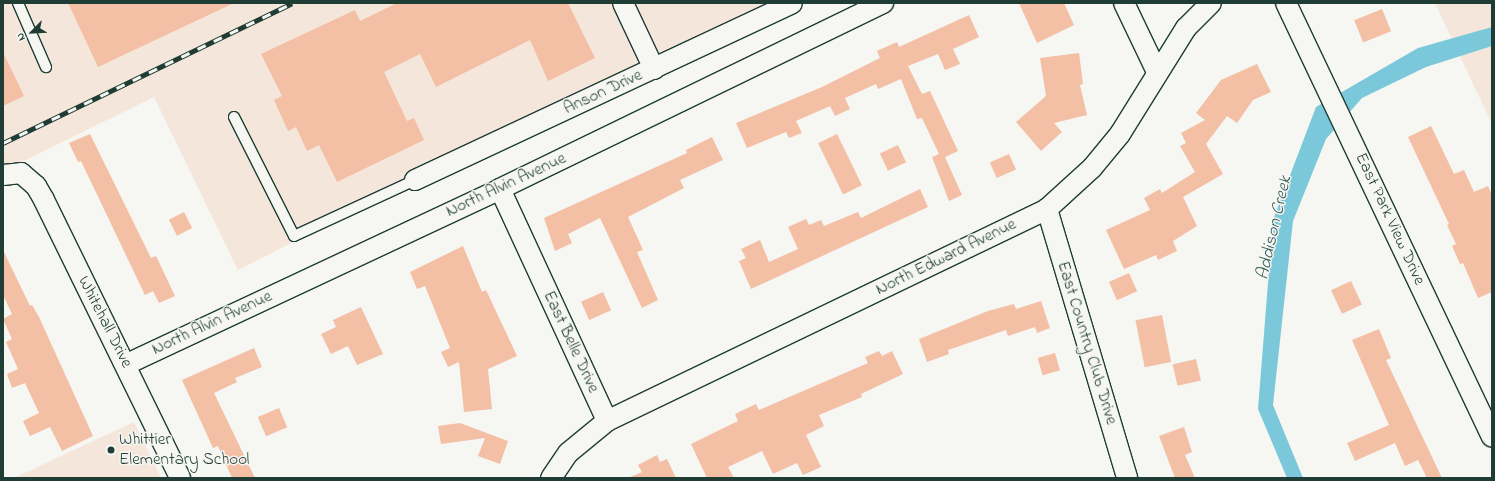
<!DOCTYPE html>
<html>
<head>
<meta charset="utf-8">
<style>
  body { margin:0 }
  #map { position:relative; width:1495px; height:481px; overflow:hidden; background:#f6f6f2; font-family:"Indie Flower",sans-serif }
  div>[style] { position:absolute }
  .built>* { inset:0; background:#f5e6db }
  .water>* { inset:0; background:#7bc8da }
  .building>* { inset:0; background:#f3bfa5; transform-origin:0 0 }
  .roads { filter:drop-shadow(1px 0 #1f3d34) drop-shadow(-1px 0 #1f3d34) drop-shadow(0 1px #1f3d34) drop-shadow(0 -1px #1f3d34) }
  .service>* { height:10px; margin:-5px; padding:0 5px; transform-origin:5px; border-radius:5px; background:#f6f6f2 }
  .minor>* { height:20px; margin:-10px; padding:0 10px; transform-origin:10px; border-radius:10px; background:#f6f6f2 }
  .rail>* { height:4.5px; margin-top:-2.25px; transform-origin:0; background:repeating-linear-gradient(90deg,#f6f6f2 0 9px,#1f3d34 0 18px); box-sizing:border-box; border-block:1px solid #1f3d34 }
  .dots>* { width:11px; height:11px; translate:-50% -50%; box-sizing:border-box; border:2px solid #f6f6f2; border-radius:50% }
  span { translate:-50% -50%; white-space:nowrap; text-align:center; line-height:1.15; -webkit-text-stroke:3px #f6f6f2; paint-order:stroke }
  .street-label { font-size:17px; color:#1f3d34 }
  .poi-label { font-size:17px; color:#1f3d34 }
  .left { translate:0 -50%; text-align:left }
  .water-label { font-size:18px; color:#315955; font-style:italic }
  .frame { position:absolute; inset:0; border:4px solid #1f3d34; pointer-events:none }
  .north { position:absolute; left:12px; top:12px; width:40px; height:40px; -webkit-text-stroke:3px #f6f6f2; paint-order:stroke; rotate:246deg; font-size:11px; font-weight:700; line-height:16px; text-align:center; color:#1f3d34 }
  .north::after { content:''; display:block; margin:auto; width:14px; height:18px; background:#1f3d34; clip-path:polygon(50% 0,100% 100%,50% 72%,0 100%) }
</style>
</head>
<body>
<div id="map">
  <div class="built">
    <div style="clip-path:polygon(3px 3px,792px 3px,415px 180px,238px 270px,154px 97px,3px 171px)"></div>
    <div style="clip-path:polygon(1435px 3px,1492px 3px,1492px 124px)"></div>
    <div style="clip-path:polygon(134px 422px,161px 478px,14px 478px)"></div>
  </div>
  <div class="water">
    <div style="clip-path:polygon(1492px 27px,1492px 46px,1426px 67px,1362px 98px,1326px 139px,1293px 221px,1273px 405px,1303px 478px,1287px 478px,1258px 409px,1273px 220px,1316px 107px,1418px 48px)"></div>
  </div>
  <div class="building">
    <div style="clip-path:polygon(68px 3px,234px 3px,98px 67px)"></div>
    <div style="clip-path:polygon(397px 3px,568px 3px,595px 58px,548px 81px,530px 40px,436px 87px,420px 54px,384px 72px,407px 121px,414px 118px,424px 140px,337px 182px,319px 145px,307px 151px,296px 127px,288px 131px,274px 100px,282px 96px,261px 54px,355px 10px,360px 21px)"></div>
    <div style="clip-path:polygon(1019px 3px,1064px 3px,1074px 25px,1037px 43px)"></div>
    <div style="left:1382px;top:9px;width:24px;height:30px;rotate:68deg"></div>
    <div style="clip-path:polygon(969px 15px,979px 37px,953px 49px,960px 64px,945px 70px,938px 54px,908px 66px,922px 94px,930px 91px,958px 151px,945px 157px,962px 195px,949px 201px,932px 157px,939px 154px,922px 118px,917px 119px,901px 79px,878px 89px,876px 84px,845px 98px,850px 109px,835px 116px,830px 106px,796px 121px,802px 133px,789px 138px,786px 132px,747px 148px,736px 123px,822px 87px,880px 58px,877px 51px,897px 42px,899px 47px)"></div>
    <div style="clip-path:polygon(3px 52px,24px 96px,3px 106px)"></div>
    <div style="clip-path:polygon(1079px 53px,1083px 84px,1080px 85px,1087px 115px,1054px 123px,1062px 132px,1041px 151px,1016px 122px,1046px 96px,1040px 58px)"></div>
    <div style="clip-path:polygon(1257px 64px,1271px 92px,1253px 100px,1237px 123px,1227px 116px,1206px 144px,1223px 174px,1183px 197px,1197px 226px,1173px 241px,1177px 251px,1158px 260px,1156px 255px,1124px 269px,1106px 230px,1150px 210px,1144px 198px,1160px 189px,1162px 193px,1195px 172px,1180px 146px,1186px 143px,1181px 133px,1205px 120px,1196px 113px,1221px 80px)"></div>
    <div style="clip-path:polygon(1431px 126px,1454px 174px,1464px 170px,1474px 192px,1488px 186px,1492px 195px,1492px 292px,1478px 298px,1463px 263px,1460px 264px,1452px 246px,1456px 244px,1447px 225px,1449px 224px,1408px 137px)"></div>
    <div style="clip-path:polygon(90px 134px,151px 258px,156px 256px,175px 296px,159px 303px,153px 291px,145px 295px,81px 161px,78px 162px,69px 143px)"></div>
    <div style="left:837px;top:134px;width:57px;height:21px;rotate:64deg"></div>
    <div style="clip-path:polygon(712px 137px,723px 160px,680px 180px,684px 188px,628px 217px,643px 250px,637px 252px,658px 300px,642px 308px,600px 218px,568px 234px,572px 243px,555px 251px,544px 218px,687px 153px,686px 150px)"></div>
    <div style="left:898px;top:145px;width:19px;height:20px;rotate:65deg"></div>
    <div style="left:1009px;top:154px;width:17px;height:21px;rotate:66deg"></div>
    <div style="clip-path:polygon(920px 189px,928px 207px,751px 289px,739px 261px,746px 258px,741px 249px,760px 240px,769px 262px,798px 249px,788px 227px,806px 219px,809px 225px,821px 220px,824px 226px,858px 212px,861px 218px)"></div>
    <div style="left:184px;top:212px;width:18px;height:17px;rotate:63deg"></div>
    <div style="clip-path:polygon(463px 246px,482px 292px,486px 290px,517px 356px,488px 369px,492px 409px,464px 412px,459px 362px,448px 367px,441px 352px,450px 348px,425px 286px,417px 289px,410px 272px)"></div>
    <div style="clip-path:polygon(3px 250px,30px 306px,32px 305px,39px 317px,93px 436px,62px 451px,50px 427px,30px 436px,23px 421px,39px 413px,25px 383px,12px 388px,7px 374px,18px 369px,6px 342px,12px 339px,3px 319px,12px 314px,3px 295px)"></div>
    <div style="left:1129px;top:273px;width:20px;height:22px;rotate:66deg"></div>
    <div style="left:1351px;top:281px;width:26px;height:22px;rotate:65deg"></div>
    <div style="left:603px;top:292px;width:20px;height:24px;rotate:66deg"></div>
    <div style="clip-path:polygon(1041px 301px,1050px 328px,1037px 333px,1035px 327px,1008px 336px,1006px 330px,948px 350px,949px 354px,927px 362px,919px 339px,988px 311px,1014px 304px,1016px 309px)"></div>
    <div style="clip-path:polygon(361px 307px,383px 354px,357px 365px,348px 346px,331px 354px,321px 334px,336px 327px,333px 320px)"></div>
    <div style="left:1162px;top:315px;width:48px;height:27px;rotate:79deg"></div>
    <div style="clip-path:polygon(1379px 329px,1391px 358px,1386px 360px,1442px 478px,1427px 478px,1418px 460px,1405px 466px,1395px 443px,1355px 461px,1347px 443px,1389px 425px,1352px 340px)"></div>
    <div style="clip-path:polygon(254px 348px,262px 367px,235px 378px,237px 382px,214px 393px,255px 478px,232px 478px,218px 446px,213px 448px,182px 380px)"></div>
    <div style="clip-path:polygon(879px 351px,882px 356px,892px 351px,903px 374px,861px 394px,862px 397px,819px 415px,824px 426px,806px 435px,821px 467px,803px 475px,797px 463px,773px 474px,762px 451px,728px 467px,734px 478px,707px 478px,691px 444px,738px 421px,735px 414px,756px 404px,759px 410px,868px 363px,865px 357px)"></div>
    <div style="left:1055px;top:353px;width:18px;height:18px;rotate:74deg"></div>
    <div style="left:1196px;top:359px;width:22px;height:24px;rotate:77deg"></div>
    <div style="left:279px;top:408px;width:21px;height:23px;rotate:67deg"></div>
    <div style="clip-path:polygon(460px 423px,508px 441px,500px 464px,478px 456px,485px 438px,441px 444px,438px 426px)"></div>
    <div style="clip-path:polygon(1184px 427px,1192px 452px,1185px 455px,1195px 478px,1175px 478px,1159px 436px)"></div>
    <div style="clip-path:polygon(657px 455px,660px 462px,667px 459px,676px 478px,628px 478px,642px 472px,638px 465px)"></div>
  </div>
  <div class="roads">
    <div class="service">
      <div style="left:18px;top:3px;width:70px;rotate:66.4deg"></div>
      <div style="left:234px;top:117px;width:133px;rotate:63.2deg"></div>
      <div style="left:294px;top:236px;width:133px;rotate:-24.8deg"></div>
    </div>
    <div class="minor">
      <div style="left:623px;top:3px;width:73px;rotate:64.8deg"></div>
      <div style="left:1124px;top:3px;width:76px;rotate:64.4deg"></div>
      <div style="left:1286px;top:3px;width:480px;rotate:64.6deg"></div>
      <div style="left:3px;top:175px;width:18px;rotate:-6deg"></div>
      <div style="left:21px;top:173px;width:20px;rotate:41deg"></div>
      <div style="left:36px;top:186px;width:16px;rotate:60deg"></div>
      <div style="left:44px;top:200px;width:309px;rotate:63.9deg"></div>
      <div style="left:415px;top:180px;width:416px;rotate:-25.1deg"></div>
      <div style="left:500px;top:189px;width:255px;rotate:65.2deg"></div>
      <div style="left:607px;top:421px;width:50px;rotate:140.6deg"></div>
      <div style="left:568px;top:453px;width:30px;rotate:124deg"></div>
      <div style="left:1047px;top:209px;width:281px;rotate:73.4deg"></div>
      <div style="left:127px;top:364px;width:412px;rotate:-25.1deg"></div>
      <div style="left:500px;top:189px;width:426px;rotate:-25.9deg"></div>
      <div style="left:607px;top:421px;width:488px;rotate:-25.7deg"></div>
      <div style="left:1047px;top:209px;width:61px;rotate:-42.3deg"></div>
      <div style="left:1092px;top:168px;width:44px;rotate:-50.5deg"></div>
      <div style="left:1120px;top:134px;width:125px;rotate:-58.1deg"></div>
      <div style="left:1186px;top:28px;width:35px;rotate:-45deg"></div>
    </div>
  </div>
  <div class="rail">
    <div style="left:3px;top:143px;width:321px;rotate:-25.8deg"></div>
  </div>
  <div class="dots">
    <div style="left:111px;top:450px;background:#1f3d34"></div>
  </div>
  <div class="street-label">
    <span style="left:603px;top:92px;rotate:-25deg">Anson Drive</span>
    <span style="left:506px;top:185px;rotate:-25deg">North Alvin Avenue</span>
    <span style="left:1390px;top:219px;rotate:65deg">East Park View Drive</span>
    <span style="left:946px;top:257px;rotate:-26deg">North Edward Avenue</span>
    <span style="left:105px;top:322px;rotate:63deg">Whitehall Drive</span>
    <span style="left:212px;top:323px;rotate:-25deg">North Alvin Avenue</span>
    <span style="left:571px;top:342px;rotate:65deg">East Belle Drive</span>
    <span style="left:1087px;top:343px;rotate:73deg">East Country Club Drive</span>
  </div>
  <div class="poi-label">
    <span class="left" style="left:119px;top:450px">Whittier<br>Elementary School</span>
  </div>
  <div class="water-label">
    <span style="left:1275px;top:228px;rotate:-77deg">Addison Creek</span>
  </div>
  <div class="frame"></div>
  <div class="north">N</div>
</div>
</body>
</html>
